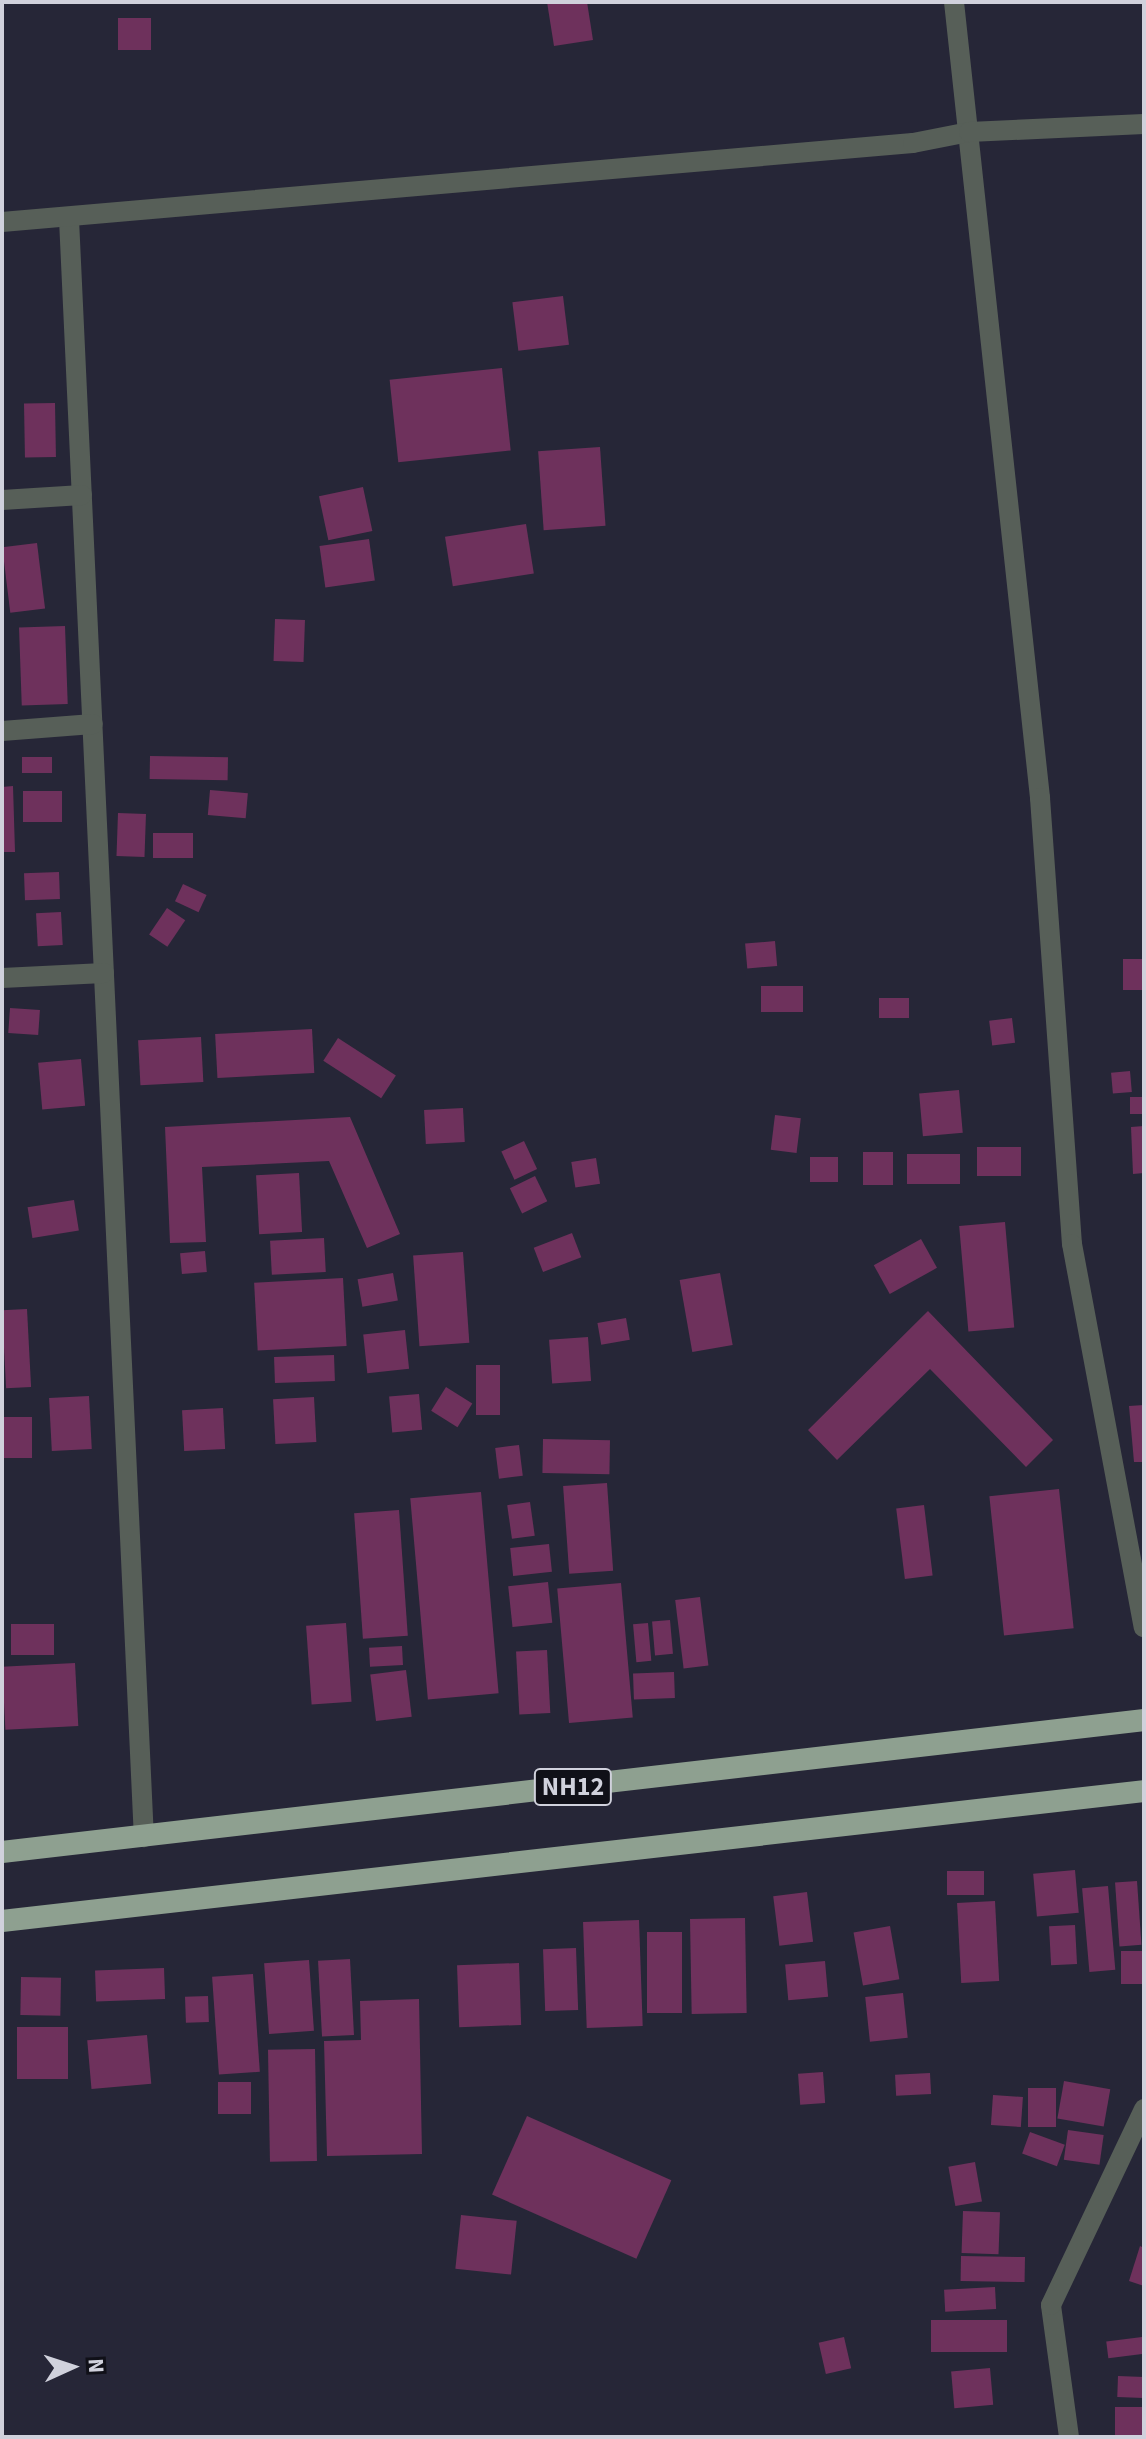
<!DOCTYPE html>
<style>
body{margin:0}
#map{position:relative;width:1146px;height:2439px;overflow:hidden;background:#262637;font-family:"Source Sans 3",sans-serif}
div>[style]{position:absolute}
.building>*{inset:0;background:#6e315c;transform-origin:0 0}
.minor>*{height:20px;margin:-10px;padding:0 10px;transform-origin:10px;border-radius:10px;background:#575f58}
.trunk>*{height:22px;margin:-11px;padding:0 11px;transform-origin:11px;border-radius:11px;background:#8ea090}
span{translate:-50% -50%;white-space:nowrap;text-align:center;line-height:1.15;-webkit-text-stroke:6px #101018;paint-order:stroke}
.shield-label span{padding:2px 6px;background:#101018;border:2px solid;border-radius:6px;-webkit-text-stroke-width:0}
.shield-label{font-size:26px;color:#d0d1dc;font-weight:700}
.frame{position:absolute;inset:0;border:4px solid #d0d1dc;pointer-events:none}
.north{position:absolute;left:32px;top:2327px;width:80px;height:80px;-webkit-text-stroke:6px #101018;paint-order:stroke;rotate:87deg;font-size:22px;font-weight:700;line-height:32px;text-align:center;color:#d0d1dc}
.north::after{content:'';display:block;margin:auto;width:28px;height:36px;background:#d0d1dc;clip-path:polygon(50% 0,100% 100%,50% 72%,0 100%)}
</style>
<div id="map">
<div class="building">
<i style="clip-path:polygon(547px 2px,587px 2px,593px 40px,554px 46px)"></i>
<i style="left:118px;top:18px;width:33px;height:32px"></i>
<i style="left:563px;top:296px;width:49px;height:51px;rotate:83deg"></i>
<i style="left:502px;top:368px;width:83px;height:113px;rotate:84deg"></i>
<i style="left:55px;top:403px;width:54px;height:31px;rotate:89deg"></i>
<i style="left:600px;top:447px;width:79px;height:62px;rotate:86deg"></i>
<i style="left:363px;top:487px;width:45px;height:45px;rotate:78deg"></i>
<i style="left:526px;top:524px;width:50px;height:82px;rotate:81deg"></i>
<i style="left:369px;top:539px;width:42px;height:50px;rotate:82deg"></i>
<i style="left:37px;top:543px;width:66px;height:35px;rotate:83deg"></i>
<i style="left:275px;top:619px;width:30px;height:42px;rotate:2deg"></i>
<i style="left:65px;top:626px;width:78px;height:46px;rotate:88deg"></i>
<i style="left:150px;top:756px;width:78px;height:23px;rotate:1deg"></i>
<i style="left:22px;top:757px;width:30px;height:16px"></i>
<i style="clip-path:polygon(13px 786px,15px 852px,2px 852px,2px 787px)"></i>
<i style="left:210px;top:790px;width:38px;height:25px;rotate:5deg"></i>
<i style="left:23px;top:791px;width:39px;height:31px"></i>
<i style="left:118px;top:813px;width:28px;height:43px;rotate:2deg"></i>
<i style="left:153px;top:833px;width:40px;height:25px"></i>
<i style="left:59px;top:872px;width:27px;height:35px;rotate:88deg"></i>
<i style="left:183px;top:884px;width:26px;height:19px;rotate:25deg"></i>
<i style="left:167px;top:908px;width:22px;height:32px;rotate:34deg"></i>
<i style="left:61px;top:912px;width:33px;height:25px;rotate:87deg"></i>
<i style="left:775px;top:941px;width:25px;height:30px;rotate:85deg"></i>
<i style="left:1123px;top:959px;width:21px;height:31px"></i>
<i style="left:761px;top:986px;width:42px;height:26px"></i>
<i style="left:879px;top:998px;width:30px;height:20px"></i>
<i style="left:10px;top:1008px;width:30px;height:25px;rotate:4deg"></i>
<i style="left:1012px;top:1018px;width:25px;height:23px;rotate:83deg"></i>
<i style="left:312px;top:1029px;width:44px;height:97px;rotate:87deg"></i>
<i style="left:201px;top:1037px;width:45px;height:63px;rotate:87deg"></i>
<i style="left:338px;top:1038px;width:69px;height:27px;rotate:33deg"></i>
<i style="left:81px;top:1059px;width:47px;height:43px;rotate:85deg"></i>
<i style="left:1130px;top:1071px;width:21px;height:19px;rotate:85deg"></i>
<i style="left:959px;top:1090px;width:43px;height:40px;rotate:85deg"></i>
<i style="left:1144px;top:1097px;width:17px;height:14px;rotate:90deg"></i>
<i style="left:463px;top:1108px;width:34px;height:39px;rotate:87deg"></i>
<i style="left:775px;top:1115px;width:26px;height:35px;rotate:7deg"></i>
<i style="clip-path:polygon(350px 1117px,400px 1234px,367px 1248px,329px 1161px,202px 1167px,206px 1242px,170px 1243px,165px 1127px)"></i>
<i style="clip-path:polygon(1144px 1126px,1144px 1173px,1133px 1174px,1131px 1127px)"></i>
<i style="left:524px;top:1141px;width:31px;height:25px;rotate:65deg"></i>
<i style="left:977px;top:1147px;width:44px;height:29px"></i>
<i style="left:893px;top:1152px;width:33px;height:30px;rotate:90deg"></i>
<i style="left:907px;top:1154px;width:53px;height:30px"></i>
<i style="left:810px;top:1157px;width:28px;height:25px"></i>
<i style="left:596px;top:1158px;width:26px;height:25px;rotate:81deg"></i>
<i style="left:299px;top:1173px;width:59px;height:43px;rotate:87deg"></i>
<i style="left:535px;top:1176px;width:28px;height:28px;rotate:64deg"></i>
<i style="left:74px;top:1200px;width:31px;height:47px;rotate:81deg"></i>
<i style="left:1005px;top:1222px;width:106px;height:46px;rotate:85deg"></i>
<i style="left:572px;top:1233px;width:26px;height:41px;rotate:69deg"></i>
<i style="left:324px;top:1238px;width:34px;height:54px;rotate:87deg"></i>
<i style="left:921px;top:1239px;width:33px;height:54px;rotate:61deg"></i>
<i style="left:205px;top:1251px;width:21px;height:25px;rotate:85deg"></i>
<i style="left:463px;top:1252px;width:91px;height:50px;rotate:86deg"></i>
<i style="left:393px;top:1273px;width:28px;height:36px;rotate:80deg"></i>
<i style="left:720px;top:1273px;width:73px;height:41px;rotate:80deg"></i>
<i style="left:343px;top:1278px;width:68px;height:89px;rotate:87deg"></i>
<i style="left:27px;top:1309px;width:78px;height:25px;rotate:87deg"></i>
<i style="clip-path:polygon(928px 1311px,1053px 1440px,1026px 1467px,930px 1369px,837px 1460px,808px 1430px)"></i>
<i style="left:626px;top:1318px;width:22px;height:29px;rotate:80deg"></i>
<i style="left:405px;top:1330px;width:39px;height:42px;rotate:84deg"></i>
<i style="left:588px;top:1337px;width:44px;height:39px;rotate:86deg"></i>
<i style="left:334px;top:1355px;width:26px;height:60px;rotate:88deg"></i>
<i style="left:476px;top:1365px;width:24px;height:50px"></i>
<i style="left:446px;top:1387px;width:31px;height:28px;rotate:32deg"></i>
<i style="left:419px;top:1394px;width:36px;height:30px;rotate:85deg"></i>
<i style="left:89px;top:1396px;width:53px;height:40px;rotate:87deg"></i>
<i style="left:314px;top:1397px;width:45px;height:41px;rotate:87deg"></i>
<i style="clip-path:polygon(1144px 1405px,1144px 1462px,1134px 1462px,1129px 1406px)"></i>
<i style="left:223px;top:1408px;width:41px;height:41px;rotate:87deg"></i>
<i style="left:2px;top:1417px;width:30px;height:41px"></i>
<i style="left:543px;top:1439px;width:67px;height:34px;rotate:1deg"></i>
<i style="left:519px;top:1445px;width:31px;height:24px;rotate:83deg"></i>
<i style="left:607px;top:1483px;width:88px;height:44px;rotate:86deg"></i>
<i style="left:1059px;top:1489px;width:140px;height:70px;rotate:84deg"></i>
<i style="left:481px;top:1492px;width:202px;height:71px;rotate:85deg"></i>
<i style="left:530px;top:1502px;width:34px;height:23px;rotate:82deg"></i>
<i style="left:924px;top:1505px;width:71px;height:28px;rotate:83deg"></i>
<i style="left:399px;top:1510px;width:126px;height:45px;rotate:86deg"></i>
<i style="left:549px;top:1544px;width:28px;height:39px;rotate:84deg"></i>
<i style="left:548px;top:1582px;width:41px;height:40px;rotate:84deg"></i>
<i style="left:621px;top:1583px;width:135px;height:64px;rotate:85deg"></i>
<i style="left:700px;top:1597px;width:69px;height:25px;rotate:83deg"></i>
<i style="left:670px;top:1620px;width:34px;height:18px;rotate:85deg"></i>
<i style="left:346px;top:1623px;width:79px;height:40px;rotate:86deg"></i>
<i style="left:648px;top:1623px;width:38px;height:15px;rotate:85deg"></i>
<i style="left:54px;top:1624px;width:31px;height:43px;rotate:90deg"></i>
<i style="left:402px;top:1646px;width:19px;height:33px;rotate:87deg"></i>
<i style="left:547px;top:1650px;width:63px;height:31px;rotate:87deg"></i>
<i style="left:75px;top:1663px;width:63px;height:73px;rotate:87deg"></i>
<i style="left:406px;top:1670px;width:47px;height:36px;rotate:83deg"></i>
<i style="left:674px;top:1672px;width:26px;height:41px;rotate:88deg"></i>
<i style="left:1075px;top:1870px;width:43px;height:42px;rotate:85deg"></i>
<i style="left:947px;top:1871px;width:37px;height:24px"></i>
<i style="left:1137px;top:1881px;width:64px;height:22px;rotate:86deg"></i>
<i style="left:1108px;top:1886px;width:84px;height:26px;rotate:85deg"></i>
<i style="left:807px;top:1892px;width:50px;height:34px;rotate:83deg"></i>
<i style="left:995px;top:1901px;width:80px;height:38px;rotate:87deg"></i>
<i style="left:745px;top:1918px;width:95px;height:55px;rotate:89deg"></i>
<i style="left:639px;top:1920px;width:106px;height:56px;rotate:88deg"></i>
<i style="left:1075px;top:1925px;width:39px;height:26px;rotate:87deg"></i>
<i style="left:890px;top:1926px;width:54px;height:37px;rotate:80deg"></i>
<i style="left:647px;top:1932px;width:35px;height:81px"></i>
<i style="left:576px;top:1948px;width:62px;height:33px;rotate:88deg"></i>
<i style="left:1144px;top:1951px;width:33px;height:23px;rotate:90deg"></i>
<i style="left:350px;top:1959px;width:76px;height:32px;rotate:87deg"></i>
<i style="left:309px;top:1960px;width:71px;height:45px;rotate:86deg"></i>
<i style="left:825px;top:1961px;width:36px;height:40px;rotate:85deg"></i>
<i style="left:519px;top:1963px;width:62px;height:62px;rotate:88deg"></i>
<i style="left:164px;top:1968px;width:31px;height:69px;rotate:88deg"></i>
<i style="left:253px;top:1974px;width:98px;height:41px;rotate:86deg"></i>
<i style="left:21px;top:1977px;width:40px;height:38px;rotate:1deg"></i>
<i style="left:903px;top:1993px;width:45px;height:38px;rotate:84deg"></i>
<i style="left:208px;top:1996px;width:26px;height:23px;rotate:88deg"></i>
<i style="clip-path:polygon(419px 1999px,422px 2154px,327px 2156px,324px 2041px,361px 2040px,360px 2001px)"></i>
<i style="left:17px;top:2027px;width:51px;height:52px"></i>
<i style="left:147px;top:2035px;width:49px;height:60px;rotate:85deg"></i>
<i style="left:315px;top:2049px;width:112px;height:47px;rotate:89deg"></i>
<i style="left:823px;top:2072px;width:31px;height:25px;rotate:86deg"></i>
<i style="left:930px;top:2073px;width:21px;height:35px;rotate:87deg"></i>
<i style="left:1064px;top:2081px;width:47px;height:38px;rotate:10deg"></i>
<i style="left:218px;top:2082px;width:33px;height:32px"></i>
<i style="left:1028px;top:2088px;width:28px;height:39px"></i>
<i style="left:993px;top:2095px;width:30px;height:30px;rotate:4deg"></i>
<i style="left:527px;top:2116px;width:158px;height:86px;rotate:24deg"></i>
<i style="left:1068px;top:2130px;width:36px;height:30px;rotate:8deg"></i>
<i style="left:1030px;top:2132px;width:37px;height:23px;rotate:20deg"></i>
<i style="left:975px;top:2162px;width:40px;height:27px;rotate:80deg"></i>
<i style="left:963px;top:2211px;width:37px;height:42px;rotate:2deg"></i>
<i style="left:461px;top:2215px;width:56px;height:54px;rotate:6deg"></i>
<i style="clip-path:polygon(1140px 2246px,1144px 2248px,1144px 2286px,1129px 2281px)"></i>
<i style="left:961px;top:2256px;width:64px;height:25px;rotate:1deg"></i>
<i style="left:995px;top:2287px;width:22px;height:51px;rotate:87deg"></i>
<i style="left:931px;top:2320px;width:76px;height:32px"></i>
<i style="left:844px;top:2337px;width:32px;height:26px;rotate:77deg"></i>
<i style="left:1142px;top:2337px;width:17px;height:36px;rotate:83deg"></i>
<i style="left:990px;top:2368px;width:37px;height:39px;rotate:85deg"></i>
<i style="left:1118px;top:2376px;width:26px;height:21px;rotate:2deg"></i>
<i style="left:1144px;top:2407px;width:30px;height:29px;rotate:90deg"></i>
</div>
<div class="minor">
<i style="left:954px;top:2px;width:801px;rotate:83.83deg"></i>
<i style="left:1040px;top:798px;width:447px;rotate:85.9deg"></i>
<i style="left:1072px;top:1244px;width:390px;rotate:79.4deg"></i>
<i style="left:69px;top:219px;width:1620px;rotate:87.35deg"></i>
<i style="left:2px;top:222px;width:914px;rotate:-4.96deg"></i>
<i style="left:913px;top:143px;width:57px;rotate:-11.1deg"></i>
<i style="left:969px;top:132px;width:175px;rotate:-2.6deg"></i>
<i style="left:2px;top:500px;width:80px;rotate:-3.6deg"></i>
<i style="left:2px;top:731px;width:91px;rotate:-4.4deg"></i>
<i style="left:2px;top:978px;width:102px;rotate:-2.8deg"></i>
<i style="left:1069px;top:2437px;width:133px;rotate:-97.8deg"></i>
<i style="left:1051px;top:2305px;width:217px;rotate:-64.6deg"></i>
</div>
<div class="trunk">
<i style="left:2px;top:1852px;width:1150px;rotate:-6.59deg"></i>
<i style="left:2px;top:1921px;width:1149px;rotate:-6.49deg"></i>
</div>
<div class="shield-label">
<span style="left:573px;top:1787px">NH12</span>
</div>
<div class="frame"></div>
<div class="north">N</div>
</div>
